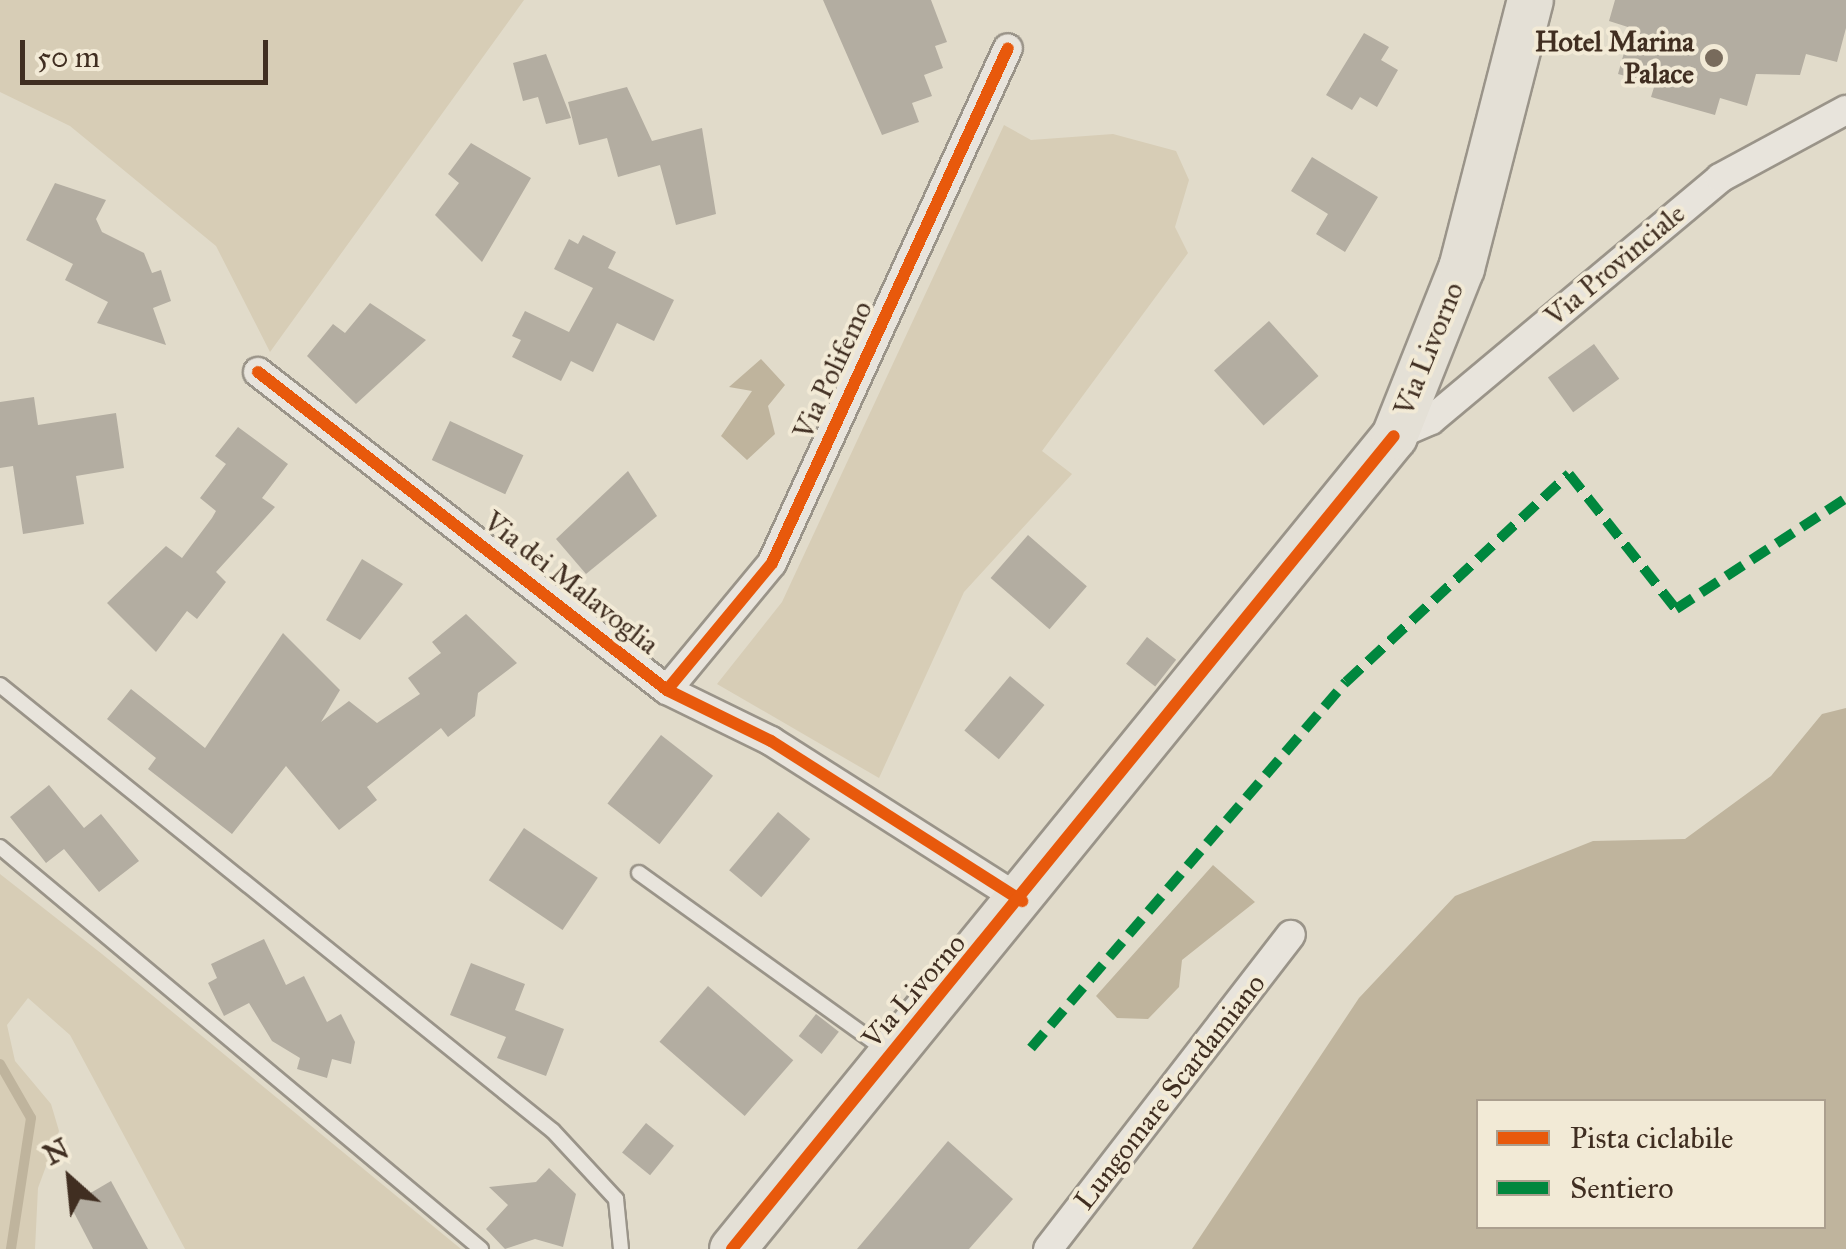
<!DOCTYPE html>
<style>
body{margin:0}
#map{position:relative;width:1846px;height:1249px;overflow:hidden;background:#e1dbca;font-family:"IM FELL Great Primer",serif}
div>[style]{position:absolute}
.green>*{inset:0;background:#d7cdb6}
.water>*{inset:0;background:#bfb49d}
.stream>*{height:10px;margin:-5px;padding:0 5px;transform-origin:5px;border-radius:5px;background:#bfb49d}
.building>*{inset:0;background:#b3ada1;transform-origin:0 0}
.roads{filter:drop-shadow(2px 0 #9a9489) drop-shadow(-2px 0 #9a9489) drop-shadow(0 2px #9a9489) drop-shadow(0 -2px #9a9489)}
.lane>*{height:14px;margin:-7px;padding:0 7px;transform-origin:7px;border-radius:7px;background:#e8e4dc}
.street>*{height:28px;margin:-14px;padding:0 14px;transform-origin:14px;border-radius:14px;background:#e8e4dc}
.primary>*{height:45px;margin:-22.5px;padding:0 22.5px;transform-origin:22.5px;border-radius:22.5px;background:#e4e0d6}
.quiet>*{height:10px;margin-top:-5px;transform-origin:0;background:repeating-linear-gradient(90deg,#00873e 0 20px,transparent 0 30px)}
.cycleway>*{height:12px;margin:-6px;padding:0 6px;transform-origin:6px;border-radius:6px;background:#e8590c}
.dots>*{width:28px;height:28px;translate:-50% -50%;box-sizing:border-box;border:5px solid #f2ead6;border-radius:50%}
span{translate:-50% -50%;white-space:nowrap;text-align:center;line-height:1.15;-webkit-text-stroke:8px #f2ead6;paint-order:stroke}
.poi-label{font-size:28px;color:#402e21;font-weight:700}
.right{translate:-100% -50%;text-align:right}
.street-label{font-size:28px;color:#402e21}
.legend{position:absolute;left:1476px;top:1099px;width:350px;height:130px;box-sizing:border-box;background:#f2ead6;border:2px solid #ab9f8e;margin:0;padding:12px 18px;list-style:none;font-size:30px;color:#402e21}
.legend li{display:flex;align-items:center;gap:20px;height:50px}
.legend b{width:50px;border:2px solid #ab9f8e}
.north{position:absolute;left:20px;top:1129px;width:100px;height:100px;-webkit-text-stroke:8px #f2ead6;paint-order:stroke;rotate:333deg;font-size:28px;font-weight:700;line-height:40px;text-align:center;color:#402e21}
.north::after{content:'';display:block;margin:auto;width:35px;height:45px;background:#402e21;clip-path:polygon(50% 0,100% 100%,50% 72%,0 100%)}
.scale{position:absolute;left:20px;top:40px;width:248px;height:45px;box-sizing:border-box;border:5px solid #402e21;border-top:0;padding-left:12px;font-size:30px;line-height:35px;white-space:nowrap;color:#402e21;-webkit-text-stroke:8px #f2ead6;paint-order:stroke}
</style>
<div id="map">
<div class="green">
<i style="clip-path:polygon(0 0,524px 0,270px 352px,216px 246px,70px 126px,0 92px)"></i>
<i style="clip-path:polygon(1004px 125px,1031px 140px,1113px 134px,1176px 151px,1189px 180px,1175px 227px,1188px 253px,1042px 451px,1072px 474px,964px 592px,879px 778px,717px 684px,782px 602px)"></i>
<i style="clip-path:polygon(0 874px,102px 954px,461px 1249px,185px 1249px,70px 1035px,28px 998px,7px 1025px,15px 1061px,51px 1104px,59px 1131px,38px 1188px,35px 1249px,0 1249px)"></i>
</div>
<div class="water">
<i style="clip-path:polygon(761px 359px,785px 385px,768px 406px,775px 434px,747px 460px,721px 436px,752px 391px,729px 387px)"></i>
<i style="clip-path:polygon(evenodd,1846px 708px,1846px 1249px,1192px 1249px,1359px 998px,1455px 896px,1593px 841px,1685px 839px,1771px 776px,1822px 714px,1846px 708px,1478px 1102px,1824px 1102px,1824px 1226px,1478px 1226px,1478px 1102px)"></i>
<i style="clip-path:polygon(1213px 865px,1255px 902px,1182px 960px,1179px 987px,1148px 1019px,1117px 1018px,1096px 996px)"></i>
</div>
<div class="stream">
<i style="left:0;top:1064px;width:62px;rotate:60.1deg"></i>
<i style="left:31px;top:1118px;width:133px;rotate:98.7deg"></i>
</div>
<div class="building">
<i style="clip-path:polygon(823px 0,931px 0,947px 42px,935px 46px,943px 68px,924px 75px,932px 96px,912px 103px,919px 122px,882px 135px)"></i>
<i style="clip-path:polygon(1615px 0,1846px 0,1846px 28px,1837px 62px,1806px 54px,1800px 75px,1756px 74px,1747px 106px,1720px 98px,1715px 115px,1651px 97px,1655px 84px,1618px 74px,1631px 28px,1609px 21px)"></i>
<i style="clip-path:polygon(1364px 33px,1389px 47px,1381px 60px,1398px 70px,1377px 107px,1360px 97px,1352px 110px,1326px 95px)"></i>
<i style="clip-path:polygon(546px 54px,571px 118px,546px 124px,538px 97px,523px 101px,513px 63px)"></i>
<i style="clip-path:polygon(627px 87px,652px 141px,702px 128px,716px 214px,676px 225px,660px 165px,618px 177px,607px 138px,579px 145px,568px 102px)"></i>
<i style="clip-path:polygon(471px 143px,531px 178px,482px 262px,435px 215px,459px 183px,448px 174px)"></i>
<i style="clip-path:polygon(1312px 157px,1378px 197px,1345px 252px,1316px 234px,1328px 214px,1291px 191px)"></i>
<i style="clip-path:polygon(55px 183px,106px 200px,96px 219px,102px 232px,144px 253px,152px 273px,161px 270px,171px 301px,153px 308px,166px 345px,97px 323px,108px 302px,65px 280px,73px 264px,26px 240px)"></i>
<i style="clip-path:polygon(583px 235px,616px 252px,608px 268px,674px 300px,654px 341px,617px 323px,593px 372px,571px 361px,561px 381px,512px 357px,521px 340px,512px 336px,525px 311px,569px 332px,593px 288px,554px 269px,569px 239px,578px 244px)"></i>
<i style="clip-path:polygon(370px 303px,426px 340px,356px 404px,307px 356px,333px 324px,345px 333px)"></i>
<i style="left:1269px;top:321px;width:74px;height:74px;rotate:48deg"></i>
<i style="left:1594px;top:344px;width:43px;height:57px;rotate:54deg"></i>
<i style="clip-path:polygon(34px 397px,38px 425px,116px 413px,124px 468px,76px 476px,84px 524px,23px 534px,13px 466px,0 468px,0 402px)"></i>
<i style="left:450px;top:421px;width:81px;height:43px;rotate:25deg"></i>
<i style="clip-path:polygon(238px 427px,288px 464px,262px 498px,275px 507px,216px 572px,226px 582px,197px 619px,187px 611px,156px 652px,107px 603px,166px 546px,182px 558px,212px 518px,216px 511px,200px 498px,226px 464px,215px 456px)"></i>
<i style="clip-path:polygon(628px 471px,657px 516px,586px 574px,556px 539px)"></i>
<i style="left:1028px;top:535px;width:78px;height:57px;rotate:41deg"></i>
<i style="clip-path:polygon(362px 559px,403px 584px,360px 640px,326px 620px)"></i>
<i style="clip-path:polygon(466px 614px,517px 663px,478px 693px,475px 716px,448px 737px,441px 728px,367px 787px,377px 800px,339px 830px,286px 766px,232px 834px,148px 769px,156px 758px,107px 719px,131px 689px,205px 748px,283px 633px,340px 690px,321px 722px,349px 701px,377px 723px,420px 694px,408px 678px,441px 653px,432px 642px)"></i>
<i style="left:1147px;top:637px;width:37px;height:34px;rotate:38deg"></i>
<i style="left:1010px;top:676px;width:45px;height:71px;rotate:40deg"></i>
<i style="left:661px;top:735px;width:66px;height:87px;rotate:38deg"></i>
<i style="clip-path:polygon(49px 785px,84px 828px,101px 814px,139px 861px,99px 892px,64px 849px,46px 863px,10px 817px)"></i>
<i style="left:778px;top:812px;width:42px;height:76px;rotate:40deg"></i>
<i style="left:524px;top:828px;width:89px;height:63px;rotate:34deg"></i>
<i style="clip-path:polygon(264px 939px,286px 985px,304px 976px,327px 1022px,341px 1014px,355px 1042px,351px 1064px,332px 1059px,327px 1078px,297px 1069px,300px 1058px,272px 1041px,249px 1003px,224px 1016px,208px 983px,217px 978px,211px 964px)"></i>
<i style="clip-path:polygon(471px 963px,525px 984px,515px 1010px,564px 1029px,546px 1076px,497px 1058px,506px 1037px,450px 1015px)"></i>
<i style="left:708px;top:986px;width:113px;height:74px;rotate:41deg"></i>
<i style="left:816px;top:1014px;width:29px;height:28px;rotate:38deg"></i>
<i style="left:646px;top:1123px;width:36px;height:38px;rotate:39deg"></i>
<i style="clip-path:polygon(948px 1141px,1013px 1199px,969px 1249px,857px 1249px)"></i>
<i style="clip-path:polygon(549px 1168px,576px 1194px,563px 1247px,535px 1239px,505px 1249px,486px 1229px,508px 1205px,489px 1187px,536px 1182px)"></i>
<i style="clip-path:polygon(111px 1181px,148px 1249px,93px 1249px,70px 1205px)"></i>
</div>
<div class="roads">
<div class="lane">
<i style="left:0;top:685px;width:710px;rotate:38.89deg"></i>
<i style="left:553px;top:1131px;width:93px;rotate:47.2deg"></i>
<i style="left:616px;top:1199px;width:50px;rotate:84.3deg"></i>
<i style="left:0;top:847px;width:627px;rotate:39.89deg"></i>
<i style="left:639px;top:873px;width:305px;rotate:35.7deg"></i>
</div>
<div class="street">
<i style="left:258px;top:372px;width:518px;rotate:37.87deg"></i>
<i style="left:667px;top:690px;width:116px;rotate:26.1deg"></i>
<i style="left:771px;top:741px;width:298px;rotate:32.5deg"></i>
<i style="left:1394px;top:436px;width:40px;rotate:-23.4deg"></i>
<i style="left:1431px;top:420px;width:377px;rotate:-39.9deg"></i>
<i style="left:1720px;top:178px;width:143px;rotate:-28.4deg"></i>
<i style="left:667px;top:690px;width:165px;rotate:-50.4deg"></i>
<i style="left:772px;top:563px;width:566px;rotate:-65.38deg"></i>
<i style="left:1048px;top:1249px;width:397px;rotate:-52.3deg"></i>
</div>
<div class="primary">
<i style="left:732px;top:1249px;width:1048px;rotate:-50.85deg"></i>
<i style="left:1394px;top:436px;width:181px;rotate:-68.3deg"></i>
<i style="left:1461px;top:268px;width:277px;rotate:-75.6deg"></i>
</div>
</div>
<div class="quiet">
<i style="left:1031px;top:1048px;width:483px;rotate:-49.3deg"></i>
<i style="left:1346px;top:682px;width:305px;rotate:-43deg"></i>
<i style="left:1569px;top:474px;width:172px;rotate:51.6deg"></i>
<i style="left:1676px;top:609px;width:203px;rotate:-33.1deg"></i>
</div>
<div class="cycleway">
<i style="left:258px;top:372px;width:518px;rotate:37.87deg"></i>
<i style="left:667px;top:690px;width:116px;rotate:26.1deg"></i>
<i style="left:771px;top:741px;width:298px;rotate:32.5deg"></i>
<i style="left:667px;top:690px;width:165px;rotate:-50.4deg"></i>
<i style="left:772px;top:563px;width:566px;rotate:-65.38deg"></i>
<i style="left:732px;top:1249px;width:1048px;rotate:-50.85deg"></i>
</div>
<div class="dots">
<i style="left:1714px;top:58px;background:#786b5c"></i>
</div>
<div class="poi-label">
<span class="right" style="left:1694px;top:58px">Hotel Marina<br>Palace</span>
</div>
<div class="street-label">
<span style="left:1615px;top:265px;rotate:-40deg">Via Provinciale</span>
<span style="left:1429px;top:349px;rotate:-68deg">Via Livorno</span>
<span style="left:833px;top:370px;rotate:-65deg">Via Polifemo</span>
<span style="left:571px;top:583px;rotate:38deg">Via dei Malavoglia</span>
<span style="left:914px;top:991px;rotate:-49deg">Via Livorno</span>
<span style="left:1170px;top:1092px;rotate:-52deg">Lungomare Scardamiano</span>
</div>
<ul class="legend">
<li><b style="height:12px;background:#e8590c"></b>Pista ciclabile</li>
<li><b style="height:12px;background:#00873e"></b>Sentiero</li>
</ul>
<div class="north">N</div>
<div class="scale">50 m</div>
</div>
